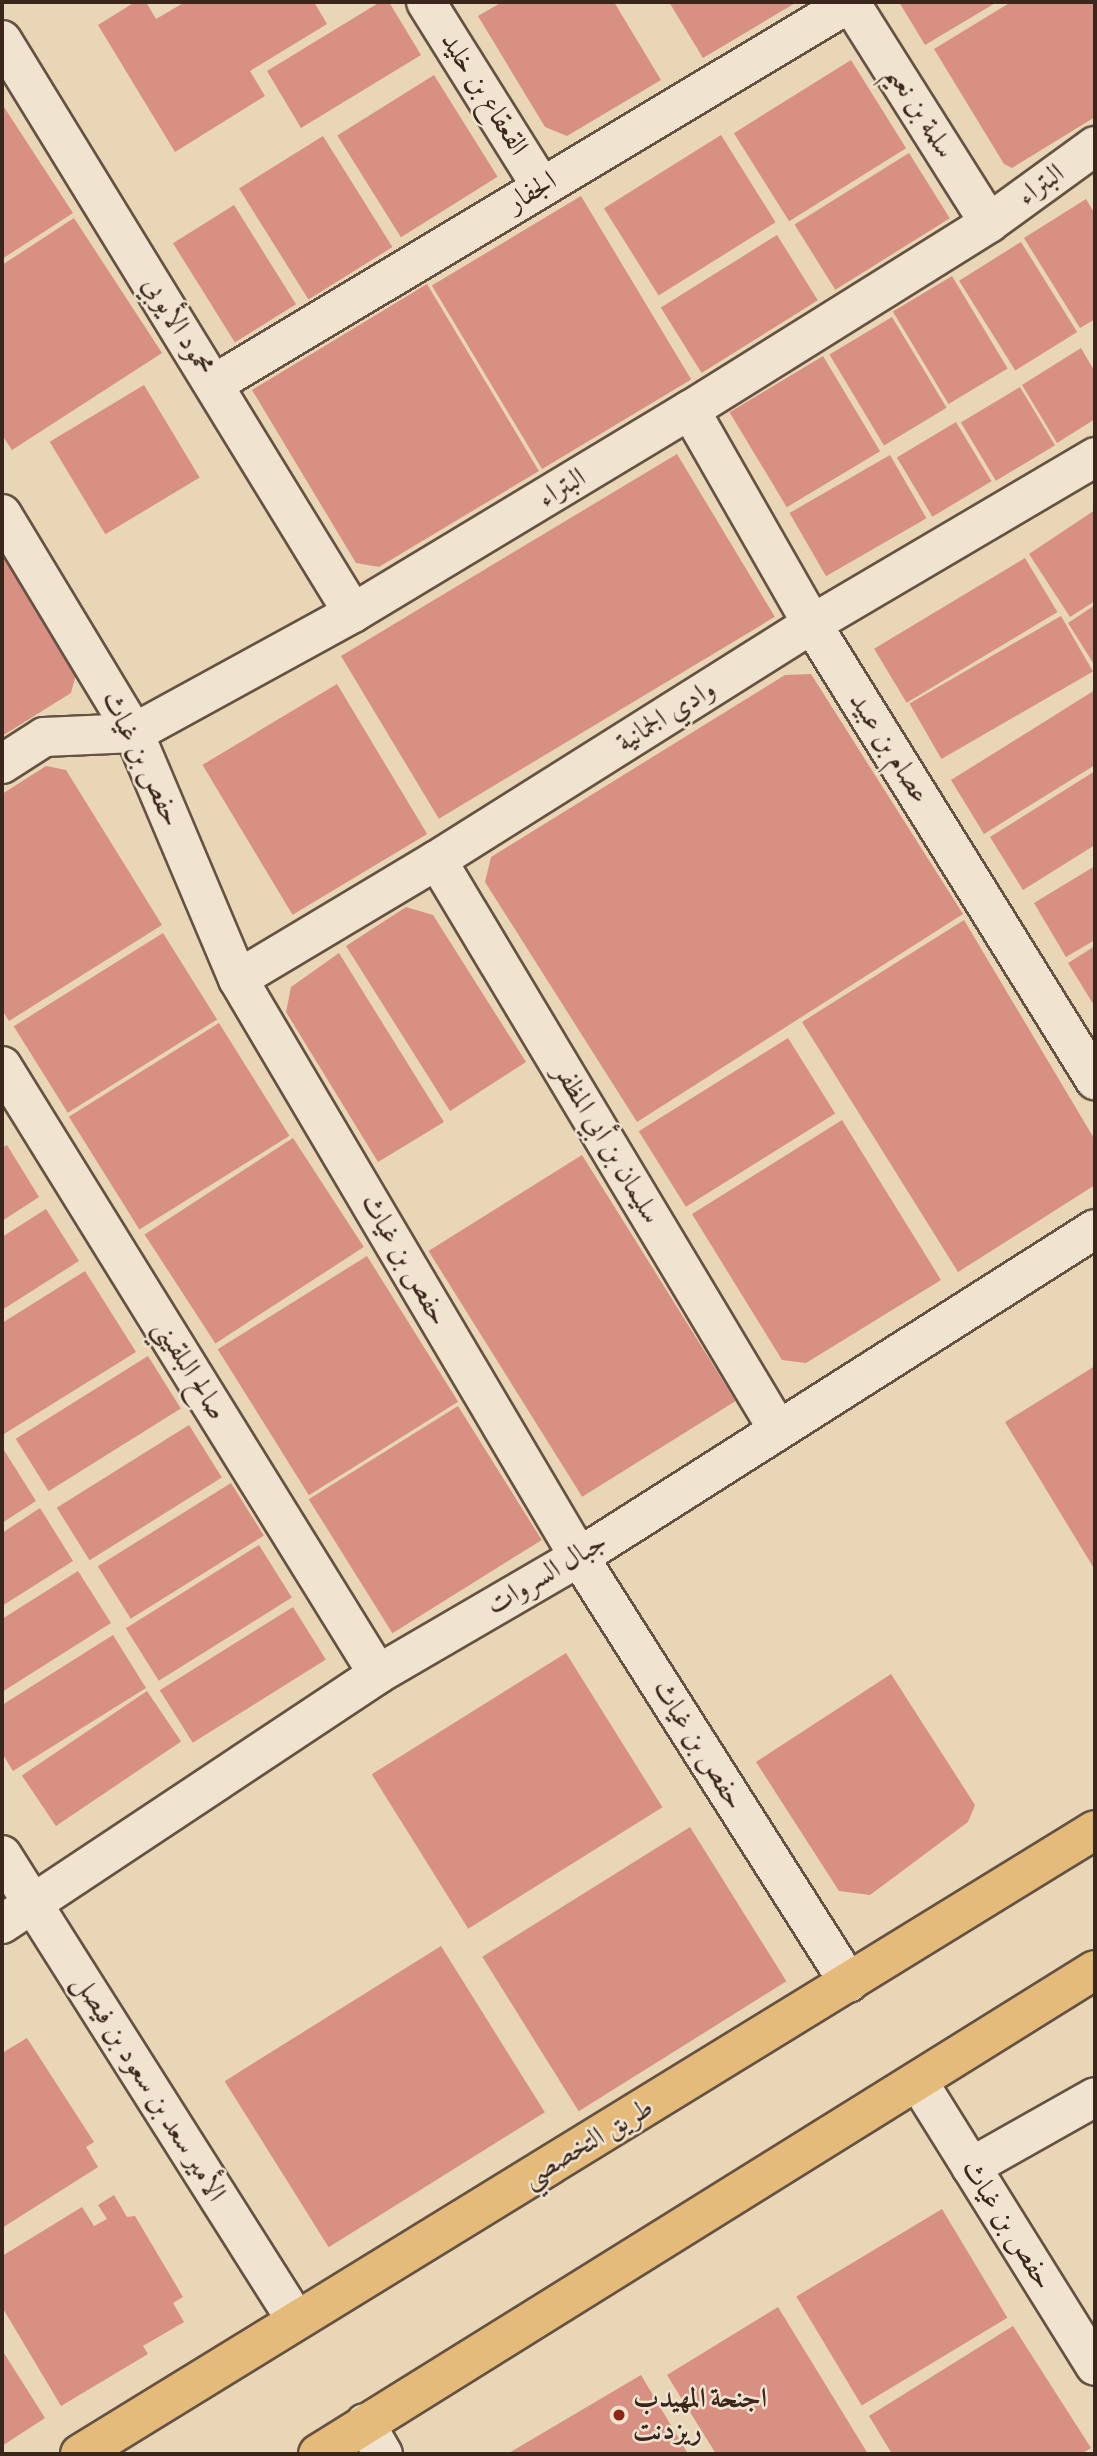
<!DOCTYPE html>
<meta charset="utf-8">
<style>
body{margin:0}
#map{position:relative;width:1097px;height:2456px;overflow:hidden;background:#e8d6b6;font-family:"Libre Bodoni",Amiri,serif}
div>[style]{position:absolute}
.building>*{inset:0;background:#d89083;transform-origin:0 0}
.roads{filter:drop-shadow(2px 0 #665242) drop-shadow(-2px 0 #665242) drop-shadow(0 2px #665242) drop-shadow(0 -2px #665242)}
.minor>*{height:38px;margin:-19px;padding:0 19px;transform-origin:19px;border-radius:19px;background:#f0e4d0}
.major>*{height:38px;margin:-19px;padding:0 19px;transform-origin:19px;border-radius:19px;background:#e4bb7b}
.dots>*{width:19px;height:19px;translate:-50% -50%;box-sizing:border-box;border:4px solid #f0e4d0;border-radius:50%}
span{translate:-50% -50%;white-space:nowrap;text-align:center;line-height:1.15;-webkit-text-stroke:5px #f0e4d0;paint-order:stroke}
.street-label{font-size:28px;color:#3b261c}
.poi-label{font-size:28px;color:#3b261c;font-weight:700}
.left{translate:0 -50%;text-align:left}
.frame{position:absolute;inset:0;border:4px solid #3b261c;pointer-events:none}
</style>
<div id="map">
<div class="building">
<i style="clip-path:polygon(135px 2px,146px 2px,156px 19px,185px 2px,314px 2px,327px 24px,250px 71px,265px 96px,175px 152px,98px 25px)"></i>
<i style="clip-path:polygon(380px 2px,389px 2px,421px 55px,301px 128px,267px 71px)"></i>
<i style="clip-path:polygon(502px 2px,614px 2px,661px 80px,567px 136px,545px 127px,478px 16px)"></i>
<i style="clip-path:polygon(669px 2px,797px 2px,703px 58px)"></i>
<i style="clip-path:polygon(899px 2px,997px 2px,925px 45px)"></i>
<i style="clip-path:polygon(1011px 2px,1095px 2px,1095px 117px,1012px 168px,1004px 164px,934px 49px)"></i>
<i style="left:851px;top:60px;width:104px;height:138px;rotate:58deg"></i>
<i style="left:434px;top:75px;width:120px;height:114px;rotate:58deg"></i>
<i style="clip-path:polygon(2px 104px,73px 213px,2px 259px)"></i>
<i style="left:721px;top:135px;width:103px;height:138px;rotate:58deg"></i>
<i style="left:323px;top:136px;width:131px;height:99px;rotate:58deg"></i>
<i style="left:909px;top:153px;width:77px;height:135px;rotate:58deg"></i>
<i style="left:581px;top:196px;width:214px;height:174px;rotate:59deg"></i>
<i style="clip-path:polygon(1086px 199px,1095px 214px,1095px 319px,1080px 328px,1024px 238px)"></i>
<i style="left:234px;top:205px;width:117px;height:72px;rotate:58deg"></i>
<i style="clip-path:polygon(74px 218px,162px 353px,12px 450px,2px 435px,2px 265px)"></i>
<i style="left:777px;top:235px;width:77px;height:137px;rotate:58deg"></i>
<i style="left:1021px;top:242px;width:106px;height:73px;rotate:58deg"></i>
<i style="left:952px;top:276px;width:108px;height:69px;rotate:59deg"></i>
<i style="clip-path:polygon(427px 284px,539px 471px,379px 567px,356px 563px,252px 390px)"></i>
<i style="left:892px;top:317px;width:106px;height:73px;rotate:59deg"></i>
<i style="clip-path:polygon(1081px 348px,1095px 372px,1095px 419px,1057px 443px,1022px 385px)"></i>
<i style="left:823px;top:356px;width:111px;height:109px;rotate:59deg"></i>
<i style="left:144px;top:385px;width:108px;height:110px;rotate:59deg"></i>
<i style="left:1020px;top:387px;width:68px;height:69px;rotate:59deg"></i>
<i style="left:956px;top:422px;width:69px;height:69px;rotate:59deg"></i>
<i style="left:677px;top:454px;width:190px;height:392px;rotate:59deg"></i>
<i style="left:890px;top:455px;width:73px;height:116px;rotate:60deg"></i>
<i style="clip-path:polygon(1095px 510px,1095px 601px,1070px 617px,1029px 554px)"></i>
<i style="clip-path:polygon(2px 547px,76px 674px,71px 693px,2px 736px)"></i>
<i style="left:1025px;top:558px;width:63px;height:176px;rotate:59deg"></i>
<i style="clip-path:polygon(1095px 605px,1095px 666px,1068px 623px)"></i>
<i style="left:1061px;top:616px;width:64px;height:175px;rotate:60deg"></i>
<i style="clip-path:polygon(811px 674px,963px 914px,637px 1122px,485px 882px,491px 857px,785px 675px)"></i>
<i style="left:337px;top:684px;width:175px;height:157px;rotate:59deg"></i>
<i style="clip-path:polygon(1095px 690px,1095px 765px,984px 834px,951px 780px)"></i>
<i style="clip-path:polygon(46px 766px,66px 770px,162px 925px,9px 1021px,2px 1010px,2px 794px)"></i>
<i style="clip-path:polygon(1095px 771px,1095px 845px,1023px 890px,990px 837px)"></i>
<i style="clip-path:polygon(1095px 866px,1095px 940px,1066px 957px,1034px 903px)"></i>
<i style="clip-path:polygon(406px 907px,433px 915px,526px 1062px,450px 1111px,346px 946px)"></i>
<i style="clip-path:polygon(964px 920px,1095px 1140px,1095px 1185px,958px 1272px,802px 1022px)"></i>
<i style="left:163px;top:933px;width:102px;height:176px;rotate:58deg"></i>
<i style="clip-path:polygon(1095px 946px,1095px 1007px,1068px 963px)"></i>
<i style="clip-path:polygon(339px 953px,444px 1122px,378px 1162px,286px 1012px,291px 987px)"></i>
<i style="left:219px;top:1023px;width:133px;height:177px;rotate:58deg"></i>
<i style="left:788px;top:1038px;width:89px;height:176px;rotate:58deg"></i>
<i style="clip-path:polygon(842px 1120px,941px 1280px,806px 1363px,782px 1360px,692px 1214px)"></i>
<i style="left:293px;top:1138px;width:130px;height:177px;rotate:57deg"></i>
<i style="clip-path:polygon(7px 1145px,39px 1197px,2px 1221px,2px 1148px)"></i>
<i style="left:582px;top:1155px;width:290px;height:181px;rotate:58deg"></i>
<i style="clip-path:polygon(46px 1209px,79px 1261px,2px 1310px,2px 1237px)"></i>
<i style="left:367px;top:1256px;width:172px;height:176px;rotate:58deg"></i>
<i style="clip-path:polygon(85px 1271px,136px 1352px,4px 1434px,2px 1323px)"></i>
<i style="left:148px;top:1356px;width:62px;height:156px;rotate:58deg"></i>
<i style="clip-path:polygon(1095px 1366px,1095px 1570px,1005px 1422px)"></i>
<i style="left:458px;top:1406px;width:158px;height:176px;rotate:58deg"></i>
<i style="left:189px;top:1425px;width:62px;height:156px;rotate:58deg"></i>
<i style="clip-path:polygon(2px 1447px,36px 1501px,2px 1523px)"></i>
<i style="left:231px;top:1483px;width:62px;height:157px;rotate:58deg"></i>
<i style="clip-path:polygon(40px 1508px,73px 1561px,2px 1606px,2px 1533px)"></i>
<i style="left:259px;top:1545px;width:62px;height:157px;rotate:58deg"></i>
<i style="clip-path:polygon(78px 1571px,111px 1623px,2px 1692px,2px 1619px)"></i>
<i style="left:293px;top:1607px;width:62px;height:157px;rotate:58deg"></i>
<i style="clip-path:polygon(113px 1635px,146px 1688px,13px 1771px,2px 1753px,2px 1705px)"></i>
<i style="left:566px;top:1653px;width:182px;height:229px;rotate:58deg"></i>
<i style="clip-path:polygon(891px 1674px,975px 1805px,968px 1822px,870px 1895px,839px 1891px,756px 1762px)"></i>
<i style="left:147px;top:1691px;width:61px;height:151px;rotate:56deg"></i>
<i style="left:690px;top:1827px;width:182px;height:245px;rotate:58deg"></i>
<i style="left:441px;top:1946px;width:196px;height:255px;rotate:58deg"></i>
<i style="clip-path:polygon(27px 2038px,94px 2142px,86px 2147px,98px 2167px,2px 2228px,2px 2053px)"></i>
<i style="clip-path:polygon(114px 2195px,127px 2217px,135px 2216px,183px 2297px,173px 2303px,184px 2322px,143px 2346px,148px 2354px,61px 2406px,2px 2307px,2px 2256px,82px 2207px,94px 2226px,107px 2219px,98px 2205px)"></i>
<i style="left:942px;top:2209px;width:127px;height:170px;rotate:59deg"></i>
<i style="clip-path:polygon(778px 2307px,868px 2454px,716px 2454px,667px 2375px)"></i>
<i style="clip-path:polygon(1013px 2326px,1091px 2448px,1081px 2454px,892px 2454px,869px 2416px)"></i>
<i style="clip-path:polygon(2px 2350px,45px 2418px,2px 2446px)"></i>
<i style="clip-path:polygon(641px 2375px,688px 2454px,507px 2454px)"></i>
</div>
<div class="roads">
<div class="minor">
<i style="left:426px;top:2px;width:217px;rotate:58deg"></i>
<i style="left:850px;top:2px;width:261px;rotate:57.8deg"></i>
<i style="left:2px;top:40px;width:672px;rotate:58.51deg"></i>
<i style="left:214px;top:384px;width:743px;rotate:-30.95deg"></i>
<i style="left:690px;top:410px;width:246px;rotate:60.3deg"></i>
<i style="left:812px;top:624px;width:537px;rotate:58.18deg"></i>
<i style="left:2px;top:514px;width:256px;rotate:58.9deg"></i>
<i style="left:134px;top:733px;width:267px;rotate:67.1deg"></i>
<i style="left:238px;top:979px;width:671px;rotate:59.46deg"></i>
<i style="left:579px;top:1557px;width:504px;rotate:57.63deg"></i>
<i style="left:2px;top:764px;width:50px;rotate:-32.7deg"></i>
<i style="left:44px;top:737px;width:90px;rotate:-2.5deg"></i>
<i style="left:134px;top:733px;width:250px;rotate:-28.7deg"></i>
<i style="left:353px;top:613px;width:393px;rotate:-31.1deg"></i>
<i style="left:690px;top:410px;width:353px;rotate:-32deg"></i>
<i style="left:989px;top:223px;width:131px;rotate:-36deg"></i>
<i style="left:437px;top:860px;width:662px;rotate:59.1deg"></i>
<i style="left:238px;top:979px;width:232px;rotate:-30.9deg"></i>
<i style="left:437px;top:860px;width:443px;rotate:-32.2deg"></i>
<i style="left:812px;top:624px;width:329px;rotate:-30.5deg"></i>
<i style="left:2px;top:1066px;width:715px;rotate:58.27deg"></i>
<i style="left:2px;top:1855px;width:550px;rotate:57.7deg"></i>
<i style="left:2px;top:1924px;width:452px;rotate:-33.6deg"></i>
<i style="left:378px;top:1674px;width:233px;rotate:-30.2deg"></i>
<i style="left:579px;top:1557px;width:611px;rotate:-32.44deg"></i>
<i style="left:919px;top:2083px;width:333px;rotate:58.1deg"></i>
<i style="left:971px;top:2167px;width:142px;rotate:-29.4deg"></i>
<i style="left:365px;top:2423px;width:36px;rotate:60deg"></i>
</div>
<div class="major">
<i style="left:80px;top:2454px;width:1191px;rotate:-31.58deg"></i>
<i style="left:318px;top:2454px;width:915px;rotate:-31.92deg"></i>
</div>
</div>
<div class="dots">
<i style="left:619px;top:2415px;background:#8f2418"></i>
</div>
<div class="street-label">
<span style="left:484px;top:94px;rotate:58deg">القعقاع بن خليد</span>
<span style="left:920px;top:112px;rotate:58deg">سلمة بن نعيم</span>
<span style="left:1041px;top:185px;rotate:-36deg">البتراء</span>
<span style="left:532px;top:192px;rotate:-31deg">الجفار</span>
<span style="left:178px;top:326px;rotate:58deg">محمود الأيوبي</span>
<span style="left:562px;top:488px;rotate:-31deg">البتراء</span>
<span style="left:666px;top:716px;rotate:-32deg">وادي الجمانية</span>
<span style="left:889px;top:748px;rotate:58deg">عصام بن عبيد</span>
<span style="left:141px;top:759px;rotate:64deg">حفص بن غياث</span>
<span style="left:607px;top:1144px;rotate:59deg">سليمان بن أبي المظفر</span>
<span style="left:404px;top:1260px;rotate:60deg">حفص بن غياث</span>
<span style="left:190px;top:1370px;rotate:58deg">صالح البلقيني</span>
<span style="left:547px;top:1574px;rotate:-31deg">جبال السروات</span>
<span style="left:698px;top:1745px;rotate:58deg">حفص بن غياث</span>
<span style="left:149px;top:2088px;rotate:58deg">الأمير سعد بن سعود بن فيصل</span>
<span style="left:588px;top:2143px;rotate:-31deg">طريق التخصصي</span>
<span style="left:1007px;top:2225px;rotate:58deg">حفص بن غياث</span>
</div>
<div class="poi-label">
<span class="left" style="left:633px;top:2415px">اجنحة المهيدب<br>ريزدنت</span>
</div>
<div class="frame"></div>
</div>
